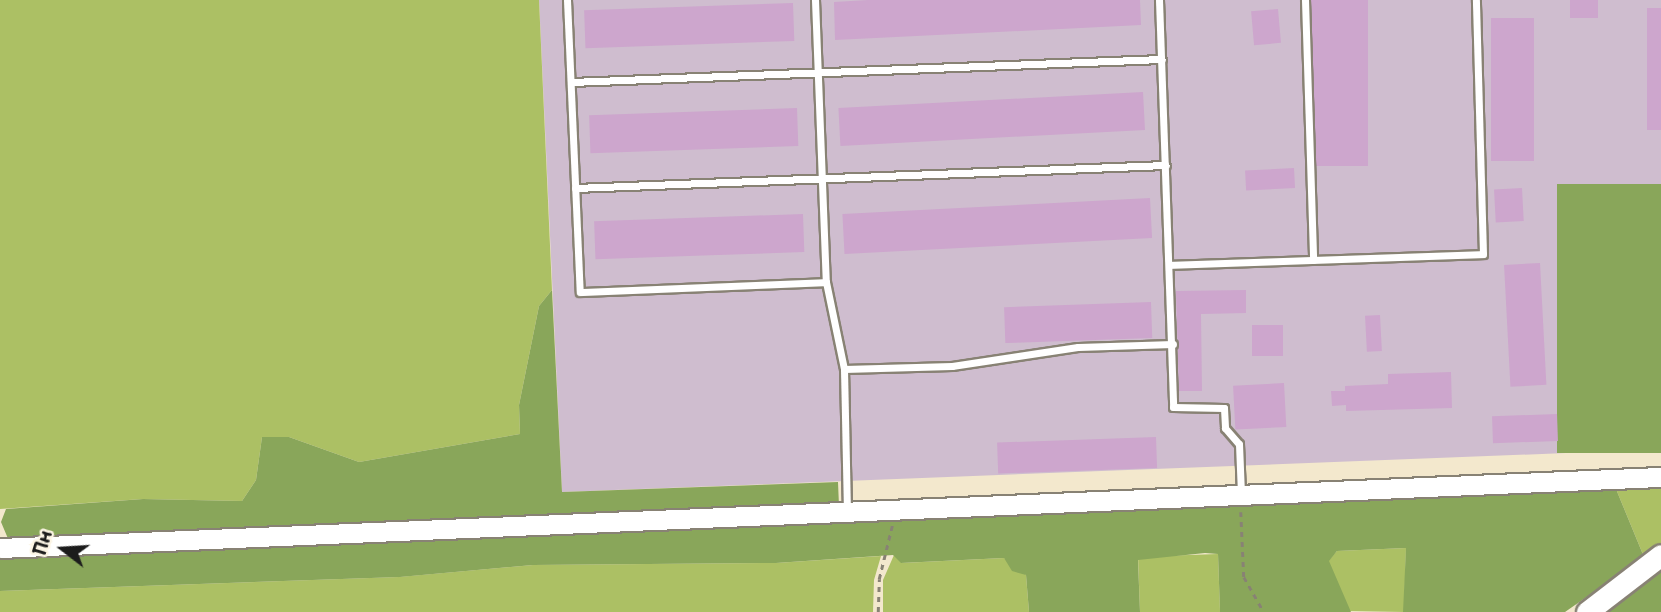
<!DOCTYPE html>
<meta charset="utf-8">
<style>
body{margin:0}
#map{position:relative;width:1661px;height:612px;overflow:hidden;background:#f3e8cd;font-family:"Shantell Sans",sans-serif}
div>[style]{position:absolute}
.industrial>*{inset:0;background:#cfbdcf}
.green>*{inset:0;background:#acc064;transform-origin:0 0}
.forest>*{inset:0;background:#89a65a;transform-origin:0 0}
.building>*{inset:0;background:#cda6cd;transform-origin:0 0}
.path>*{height:2.5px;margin-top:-1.25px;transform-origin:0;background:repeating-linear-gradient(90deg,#888274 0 5px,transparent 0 10px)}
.roads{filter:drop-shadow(2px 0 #888274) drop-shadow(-2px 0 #888274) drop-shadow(0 2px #888274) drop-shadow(0 -2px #888274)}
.service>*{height:7px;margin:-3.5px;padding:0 3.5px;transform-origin:3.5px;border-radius:3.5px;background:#fff}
.tertiary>*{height:19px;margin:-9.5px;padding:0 9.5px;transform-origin:9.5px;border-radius:9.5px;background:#fff}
.secondary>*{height:21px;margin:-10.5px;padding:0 10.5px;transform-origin:10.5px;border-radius:10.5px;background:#fff}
span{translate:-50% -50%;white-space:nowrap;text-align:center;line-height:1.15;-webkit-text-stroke:6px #fcf5e5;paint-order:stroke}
.north{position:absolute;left:28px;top:514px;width:70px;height:70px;-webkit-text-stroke:5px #fcf5e5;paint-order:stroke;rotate:287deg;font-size:19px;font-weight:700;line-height:28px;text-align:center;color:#1c1c1c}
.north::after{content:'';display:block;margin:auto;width:24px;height:32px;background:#1c1c1c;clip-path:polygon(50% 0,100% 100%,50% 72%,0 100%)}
</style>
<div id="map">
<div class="industrial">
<i style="clip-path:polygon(539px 0,1661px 0,1661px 184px,1557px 184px,1566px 453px,562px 492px)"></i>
</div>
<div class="green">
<i style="clip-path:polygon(0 0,539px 0,552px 290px,539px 306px,519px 405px,520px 434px,359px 462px,289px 437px,262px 437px,256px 480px,242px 501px,143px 499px,0 509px)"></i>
<i style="clip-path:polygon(1616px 489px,1661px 489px,1661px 545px,1644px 557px)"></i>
<i style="clip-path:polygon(1406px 548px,1404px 612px,1348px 611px,1328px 561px,1337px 551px)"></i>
<i style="left:1218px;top:554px;width:58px;height:80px;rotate:88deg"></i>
<i style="clip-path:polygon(894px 555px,902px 563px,1004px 558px,1026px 575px,1029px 612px,883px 612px,883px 580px)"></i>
<i style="clip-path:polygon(881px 556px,874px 580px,873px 612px,0 612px,0 591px,399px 577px,533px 565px,776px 563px)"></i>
</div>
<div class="forest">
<i style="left:1557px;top:184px;width:104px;height:269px"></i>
<i style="clip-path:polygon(552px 290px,562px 492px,838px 482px,839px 506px,9px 541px,1px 522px,6px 509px,143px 499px,242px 501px,256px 480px,262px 437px,289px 437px,359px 462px,520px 434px,519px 405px,539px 306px)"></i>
<i style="clip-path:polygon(1616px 489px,1644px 557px,1565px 612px,1403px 612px,1406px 548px,1337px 551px,1329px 561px,1351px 612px,1220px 612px,1218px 554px,1205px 553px,1138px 560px,1140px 612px,1029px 612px,1026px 575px,1012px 571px,1004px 558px,901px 563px,893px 555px,776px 563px,533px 565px,400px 577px,0 591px,0 553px,1152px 504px)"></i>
<i style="clip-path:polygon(1661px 567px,1661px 612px,1602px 612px)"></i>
</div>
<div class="building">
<i style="clip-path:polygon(868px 0,1140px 0,1141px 25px,835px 40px,834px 2px)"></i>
<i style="left:1311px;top:0;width:57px;height:166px"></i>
<i style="left:1570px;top:0;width:28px;height:18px"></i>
<i style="left:793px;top:3px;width:38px;height:209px;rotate:88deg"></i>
<i style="left:1647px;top:8px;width:14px;height:122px"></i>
<i style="left:1278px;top:9px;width:34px;height:27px;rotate:85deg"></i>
<i style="left:1491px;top:18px;width:43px;height:143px"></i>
<i style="left:1143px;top:92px;width:38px;height:305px;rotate:87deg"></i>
<i style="left:797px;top:108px;width:38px;height:208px;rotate:88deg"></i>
<i style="left:1294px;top:168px;width:20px;height:49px;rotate:87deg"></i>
<i style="left:1522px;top:188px;width:33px;height:28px;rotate:87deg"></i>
<i style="left:1150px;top:198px;width:40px;height:308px;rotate:87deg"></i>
<i style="left:803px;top:214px;width:38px;height:209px;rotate:88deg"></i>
<i style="left:1540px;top:263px;width:122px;height:36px;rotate:87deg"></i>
<i style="clip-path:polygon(1246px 290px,1246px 313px,1201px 314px,1202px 391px,1179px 391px,1176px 291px)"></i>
<i style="left:1151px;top:302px;width:36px;height:147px;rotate:88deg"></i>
<i style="left:1380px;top:315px;width:36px;height:15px;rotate:87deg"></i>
<i style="left:1252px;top:325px;width:31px;height:31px"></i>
<i style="clip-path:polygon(1451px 372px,1452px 408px,1346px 411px,1346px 405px,1332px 406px,1331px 391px,1345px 391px,1345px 386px,1388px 384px,1388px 374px)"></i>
<i style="left:1284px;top:383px;width:44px;height:51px;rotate:87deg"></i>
<i style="left:1557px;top:414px;width:27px;height:65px;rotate:88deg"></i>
<i style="left:1156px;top:437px;width:31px;height:159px;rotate:88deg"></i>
</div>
<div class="path">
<i style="left:1241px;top:512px;width:65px;rotate:87.4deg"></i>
<i style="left:1244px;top:577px;width:40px;rotate:60.3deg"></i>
<i style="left:878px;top:612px;width:33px;rotate:-88deg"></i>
<i style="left:879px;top:579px;width:55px;rotate:-76.2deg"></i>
</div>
<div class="roads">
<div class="service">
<i style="left:567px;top:0;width:292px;rotate:87.5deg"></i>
<i style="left:580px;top:292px;width:246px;rotate:-2.3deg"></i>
<i style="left:815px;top:0;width:282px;rotate:87.8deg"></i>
<i style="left:826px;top:282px;width:89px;rotate:78.3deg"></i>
<i style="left:844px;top:369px;width:108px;rotate:-1.6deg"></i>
<i style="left:952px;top:366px;width:127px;rotate:-8.6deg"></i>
<i style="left:1078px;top:347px;width:95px;rotate:-1.8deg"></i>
<i style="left:1159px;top:0;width:407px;rotate:88deg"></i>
<i style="left:1173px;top:407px;width:51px;rotate:1.1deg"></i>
<i style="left:1224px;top:408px;width:20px;rotate:87deg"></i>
<i style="left:1225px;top:428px;width:21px;rotate:49deg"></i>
<i style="left:1239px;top:444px;width:49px;rotate:87.7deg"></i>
<i style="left:1305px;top:0;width:260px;rotate:88.2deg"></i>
<i style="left:571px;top:82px;width:591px;rotate:-2.23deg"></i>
<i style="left:575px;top:188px;width:591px;rotate:-2.23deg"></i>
<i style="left:1170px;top:265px;width:313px;rotate:-2deg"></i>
<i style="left:1483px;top:254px;width:254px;rotate:-91.6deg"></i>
<i style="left:844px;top:369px;width:140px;rotate:88.8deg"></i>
</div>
<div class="tertiary">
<i style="left:0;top:548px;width:1663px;rotate:-2.45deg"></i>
</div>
<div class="secondary">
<i style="left:1587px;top:612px;width:93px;rotate:-37.6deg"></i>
</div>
</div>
<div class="north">Пн</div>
</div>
